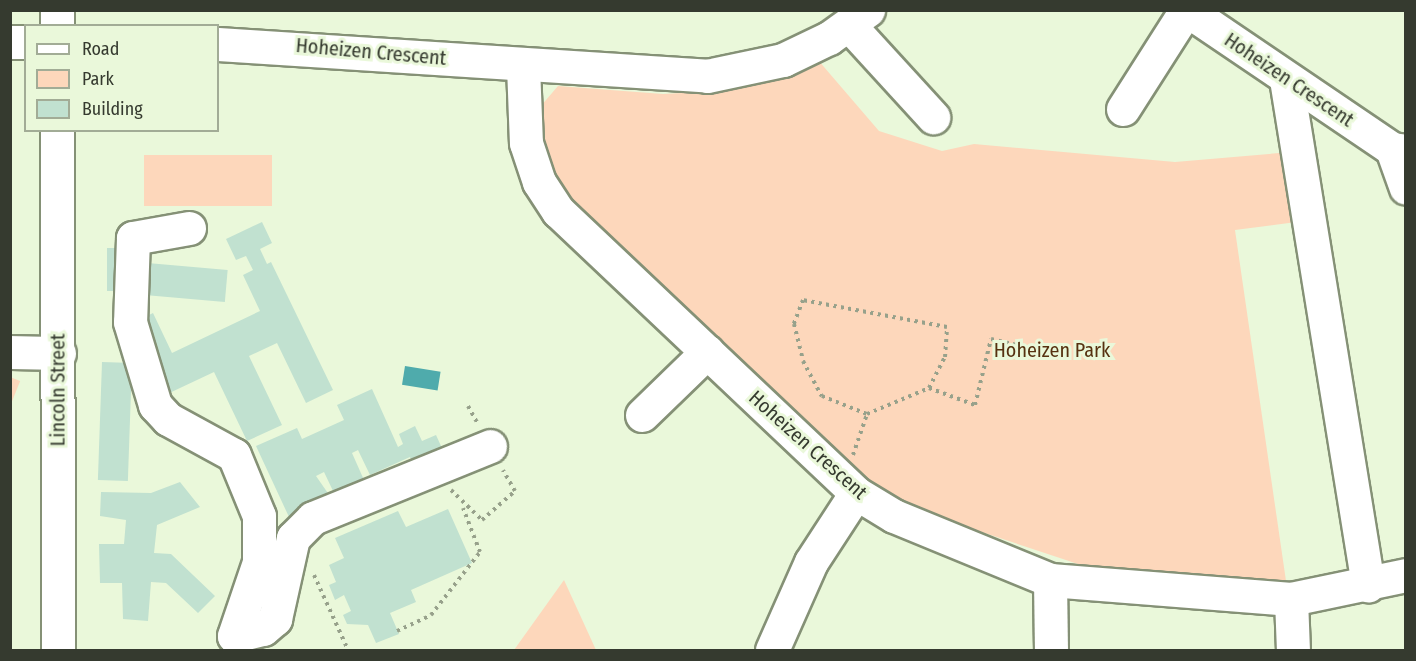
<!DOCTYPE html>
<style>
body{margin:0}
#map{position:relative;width:1416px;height:661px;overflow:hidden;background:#eaf8da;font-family:"Fira Sans Condensed",sans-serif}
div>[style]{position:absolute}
.green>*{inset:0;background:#fdd7bb;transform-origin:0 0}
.water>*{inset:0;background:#4fabac;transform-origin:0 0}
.building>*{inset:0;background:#c1e1d0;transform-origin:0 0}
.path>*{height:4px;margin-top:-2px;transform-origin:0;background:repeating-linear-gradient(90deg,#97a18b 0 3px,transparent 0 7.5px)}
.roads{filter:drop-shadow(2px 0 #859176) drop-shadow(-2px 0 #859176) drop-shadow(0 2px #859176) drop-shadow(0 -2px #859176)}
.minor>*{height:33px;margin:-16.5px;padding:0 16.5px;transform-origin:16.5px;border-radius:16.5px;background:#fff}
span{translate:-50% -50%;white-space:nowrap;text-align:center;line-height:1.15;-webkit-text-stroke:6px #eaf8da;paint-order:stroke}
.street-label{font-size:20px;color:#353a2f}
.park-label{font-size:20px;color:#563110}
.frame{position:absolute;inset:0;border:12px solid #353a2f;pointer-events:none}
.legend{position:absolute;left:24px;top:24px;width:195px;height:108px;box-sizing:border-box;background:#eaf8da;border:2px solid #a2ac96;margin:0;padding:8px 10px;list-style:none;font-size:18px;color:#353a2f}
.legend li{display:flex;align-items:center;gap:12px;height:30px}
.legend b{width:30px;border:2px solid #a2ac96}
</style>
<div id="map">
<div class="green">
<i style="clip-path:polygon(818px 60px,879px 131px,942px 151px,974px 144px,1175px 162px,1291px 152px,1304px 221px,1235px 230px,1286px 581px,1081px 565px,900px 505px,837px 460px,554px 182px,541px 145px,540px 107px,558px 86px,663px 94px,720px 91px)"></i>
<i style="left:144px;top:155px;width:128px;height:51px"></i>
<i style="left:10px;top:377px;width:11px;height:273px;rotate:22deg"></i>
<i style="clip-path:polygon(564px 580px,596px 650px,514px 650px)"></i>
</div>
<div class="water">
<i style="left:405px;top:366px;width:36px;height:19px;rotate:9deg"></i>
</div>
<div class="building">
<i style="clip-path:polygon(262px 222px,272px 243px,260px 249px,267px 264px,271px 262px,333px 390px,306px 403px,277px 343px,249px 356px,282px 425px,247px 441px,214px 372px,163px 396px,137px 321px,153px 313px,172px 353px,260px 311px,243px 275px,253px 270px,246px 256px,236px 260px,226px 239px)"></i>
<i style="left:107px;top:248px;width:15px;height:43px"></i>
<i style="left:136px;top:262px;width:92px;height:32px;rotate:5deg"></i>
<i style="left:102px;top:362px;width:30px;height:118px;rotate:2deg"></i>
<i style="clip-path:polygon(372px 389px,398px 447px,403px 444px,399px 434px,415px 426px,422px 441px,436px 435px,446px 457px,417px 473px,410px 457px,370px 475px,358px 450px,352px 453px,364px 480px,334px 493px,324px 472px,316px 476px,332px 499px,289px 517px,256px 446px,297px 428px,302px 439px,344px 420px,337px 405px)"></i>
<i style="clip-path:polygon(180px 482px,200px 507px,157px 525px,154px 553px,171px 554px,215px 596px,198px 613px,166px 583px,151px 582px,148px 621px,123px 619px,122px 583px,100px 583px,99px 544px,124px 544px,126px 520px,100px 516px,101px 492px,151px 493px)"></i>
<i style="clip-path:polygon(448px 509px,472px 563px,411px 590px,416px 602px,390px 613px,399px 634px,376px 643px,368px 625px,347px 624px,343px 615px,351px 611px,344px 595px,335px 600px,329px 585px,336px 582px,329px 565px,344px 558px,335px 538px,398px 511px,406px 527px)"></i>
</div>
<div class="path">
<i style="left:929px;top:388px;width:49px;rotate:20.3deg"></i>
<i style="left:975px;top:405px;width:68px;rotate:-76.4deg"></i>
<i style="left:991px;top:339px;width:62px;rotate:13.1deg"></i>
<i style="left:468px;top:406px;width:21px;rotate:61deg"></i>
<i style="left:853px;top:455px;width:43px;rotate:-71.1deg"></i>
<i style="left:867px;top:414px;width:67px;rotate:-22.8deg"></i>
<i style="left:929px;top:388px;width:35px;rotate:-63deg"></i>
<i style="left:945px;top:357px;width:30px;rotate:-86deg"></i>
<i style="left:947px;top:327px;width:147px;rotate:-169.4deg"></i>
<i style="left:803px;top:300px;width:26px;rotate:111deg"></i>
<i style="left:794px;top:324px;width:38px;rotate:76deg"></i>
<i style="left:803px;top:361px;width:40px;rotate:62deg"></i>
<i style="left:822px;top:396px;width:48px;rotate:21.8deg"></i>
<i style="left:451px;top:490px;width:43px;rotate:44.1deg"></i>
<i style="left:482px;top:520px;width:44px;rotate:-41.3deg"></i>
<i style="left:515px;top:491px;width:24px;rotate:-120deg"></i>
<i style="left:314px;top:575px;width:82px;rotate:65.6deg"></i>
<i style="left:397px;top:631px;width:38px;rotate:-25deg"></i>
<i style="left:431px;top:615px;width:80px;rotate:-52.1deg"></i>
<i style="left:480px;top:552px;width:47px;rotate:-111.1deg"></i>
</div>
<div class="roads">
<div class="minor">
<i style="left:1187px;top:10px;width:248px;rotate:34.1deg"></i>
<i style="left:1392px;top:149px;width:14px;rotate:8deg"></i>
<i style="left:849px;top:25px;width:125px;rotate:47.6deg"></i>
<i style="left:57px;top:26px;width:16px;rotate:-90deg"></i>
<i style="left:10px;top:42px;width:16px"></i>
<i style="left:218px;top:44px;width:490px;rotate:3.7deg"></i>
<i style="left:707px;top:76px;width:78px;rotate:-11.9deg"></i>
<i style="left:783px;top:60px;width:51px;rotate:-25.6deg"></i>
<i style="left:829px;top:38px;width:48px;rotate:-35.7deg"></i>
<i style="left:523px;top:66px;width:77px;rotate:87.8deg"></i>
<i style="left:526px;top:143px;width:41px;rotate:71.6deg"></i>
<i style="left:539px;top:182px;width:35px;rotate:57deg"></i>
<i style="left:558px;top:211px;width:410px;rotate:43.4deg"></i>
<i style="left:856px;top:493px;width:44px;rotate:31.2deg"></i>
<i style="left:894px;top:516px;width:169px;rotate:22.3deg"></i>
<i style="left:1050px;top:580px;width:242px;rotate:4.5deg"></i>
<i style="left:1291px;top:599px;width:117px;rotate:-11.8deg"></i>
<i style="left:1286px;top:79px;width:513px;rotate:80.79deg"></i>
<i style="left:1123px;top:109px;width:117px;rotate:-57.5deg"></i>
<i style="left:57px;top:130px;width:520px;rotate:89.89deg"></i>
<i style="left:1392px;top:149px;width:41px;rotate:70.3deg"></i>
<i style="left:189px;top:228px;width:57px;rotate:169.9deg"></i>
<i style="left:133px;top:238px;width:84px;rotate:92deg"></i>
<i style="left:130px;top:322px;width:87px;rotate:73.2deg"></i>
<i style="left:155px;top:405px;width:19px;rotate:47deg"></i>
<i style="left:168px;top:419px;width:75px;rotate:28.6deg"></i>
<i style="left:234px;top:455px;width:66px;rotate:67.7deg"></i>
<i style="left:259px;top:516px;width:46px;rotate:90deg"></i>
<i style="left:259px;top:562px;width:78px;rotate:108.7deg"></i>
<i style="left:234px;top:636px;width:30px;rotate:-14deg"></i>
<i style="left:263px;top:629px;width:16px;rotate:-40deg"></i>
<i style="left:275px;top:619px;width:83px;rotate:-77.5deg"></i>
<i style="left:293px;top:538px;width:28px;rotate:-45deg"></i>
<i style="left:313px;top:518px;width:191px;rotate:-22.1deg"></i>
<i style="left:10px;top:352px;width:49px;rotate:1.2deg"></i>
<i style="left:642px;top:415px;width:91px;rotate:-44.1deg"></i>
<i style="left:1050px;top:580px;width:70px;rotate:89.2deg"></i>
<i style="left:1291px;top:599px;width:51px;rotate:87.8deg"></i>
<i style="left:772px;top:650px;width:96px;rotate:-66.1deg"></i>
<i style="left:811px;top:562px;width:82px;rotate:-56.9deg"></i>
</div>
</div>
<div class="street-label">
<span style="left:371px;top:52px;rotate:5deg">Hoheizen Crescent</span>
<span style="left:1289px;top:80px;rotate:34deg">Hoheizen Crescent</span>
<span style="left:58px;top:390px;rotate:-90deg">Lincoln Street</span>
<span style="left:808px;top:445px;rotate:42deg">Hoheizen Crescent</span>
</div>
<div class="park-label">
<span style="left:1052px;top:350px">Hoheizen Park</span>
</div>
<div class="frame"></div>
<ul class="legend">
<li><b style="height:8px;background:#fff"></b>Road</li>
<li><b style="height:16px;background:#fdd7bb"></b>Park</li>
<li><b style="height:16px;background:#c1e1d0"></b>Building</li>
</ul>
</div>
